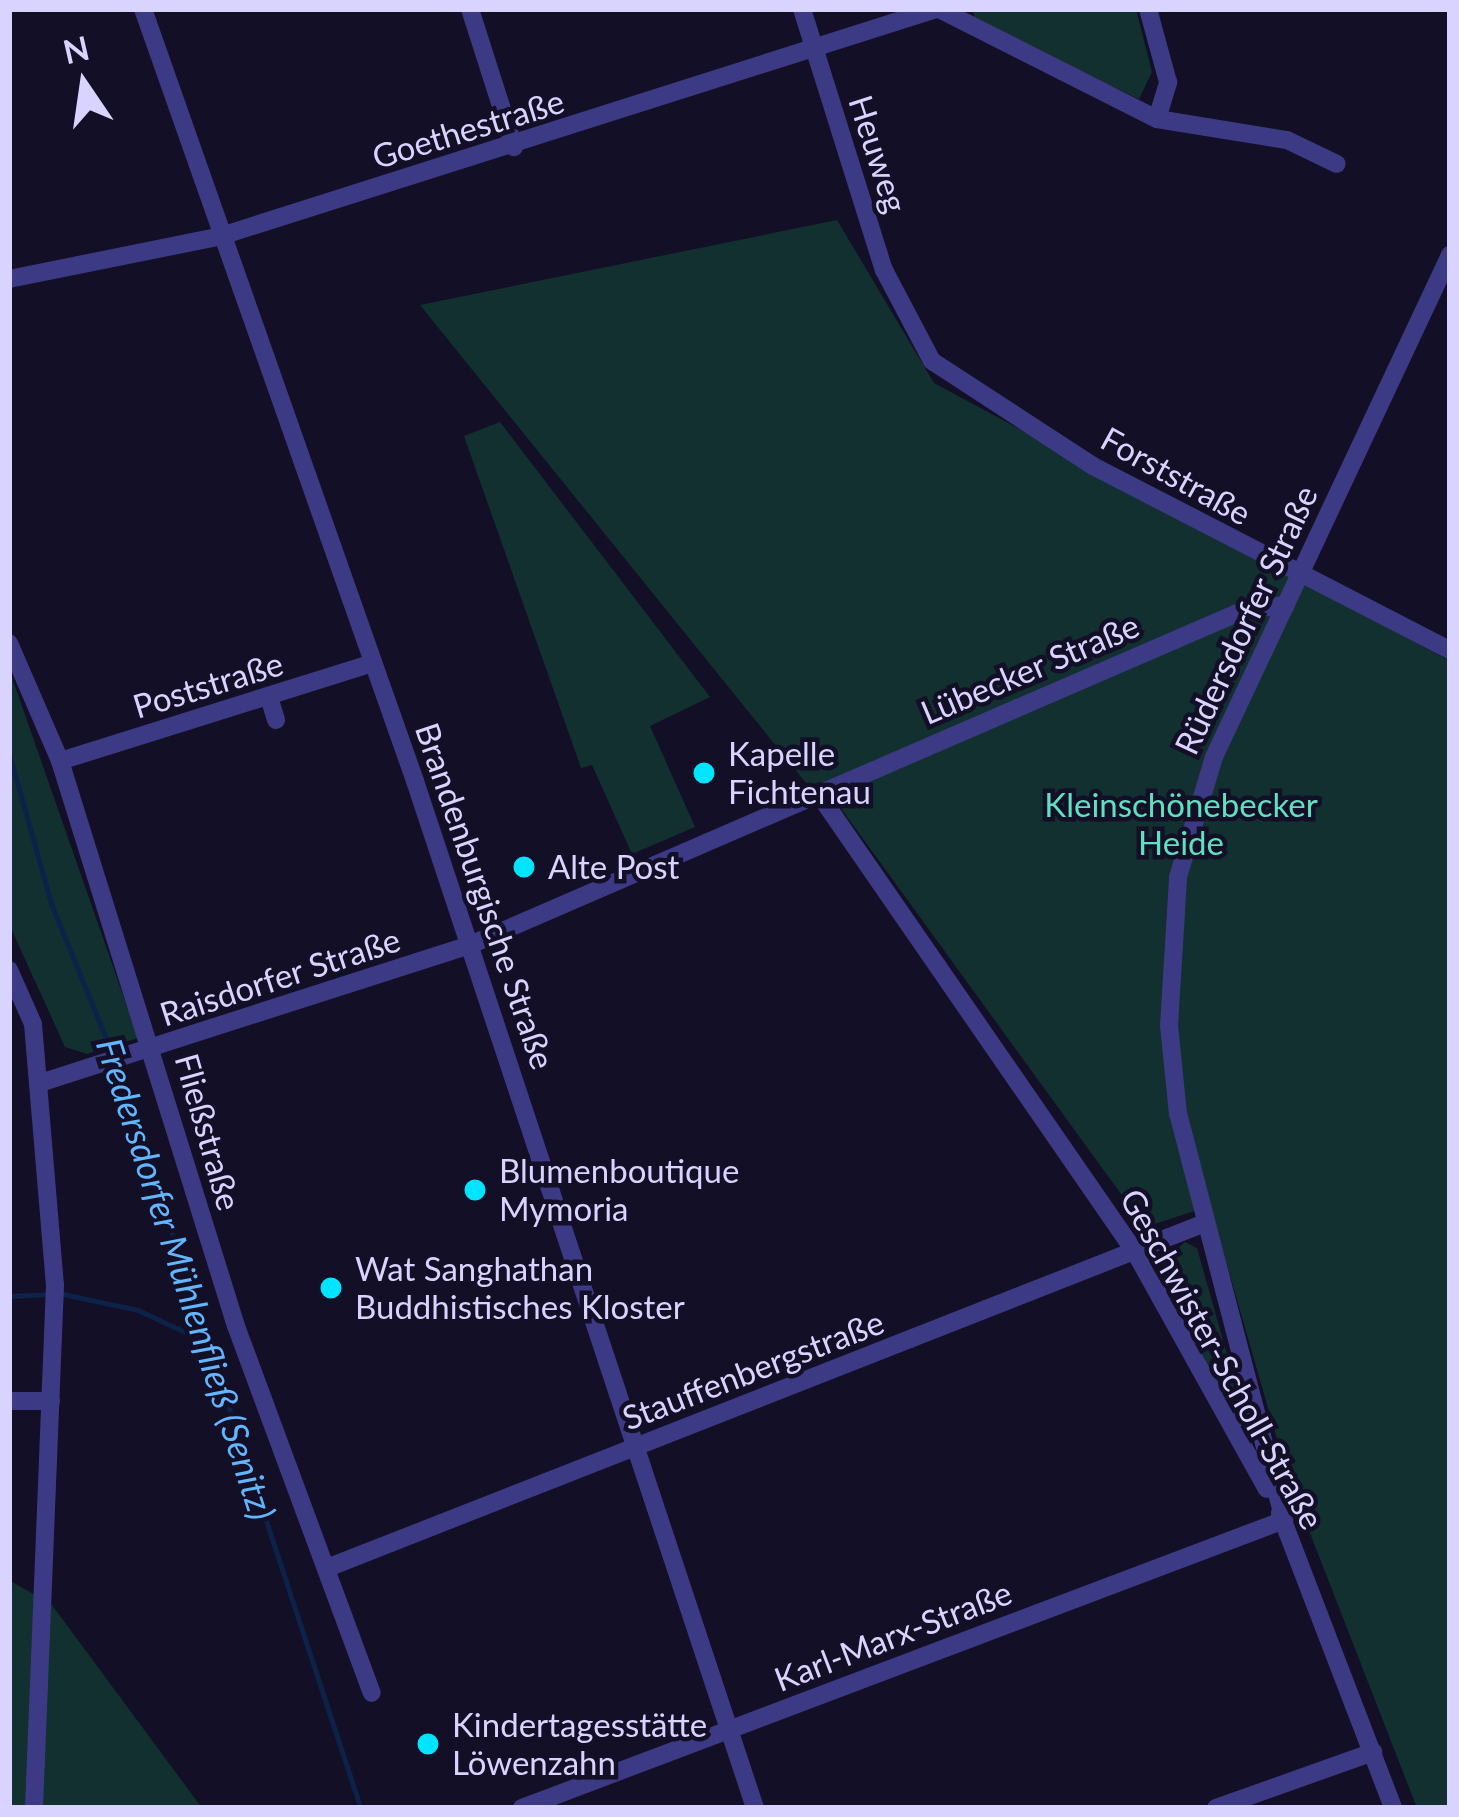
<!DOCTYPE html>
<meta charset="utf-8">
<style>
body{margin:0}
#map{position:relative;width:1459px;height:1817px;overflow:hidden;background:#130f26;font-family:Lato,sans-serif}
div>[style]{position:absolute}
.green>*{inset:0;background:#12302f}
.stream>*{height:4.5px;margin:-2.25px;padding:0 2.25px;transform-origin:2.25px;border-radius:2.25px;background:#0c2248}
.minor>*{height:18px;margin:-9px;padding:0 9px;transform-origin:9px;border-radius:9px;background:#3d3a85}
.dots>*{width:33px;height:33px;translate:-50% -50%;box-sizing:border-box;border:6px solid #130f26;border-radius:50%}
span{translate:-50% -50%;white-space:nowrap;text-align:center;line-height:1.15;-webkit-text-stroke:9px #130f26;paint-order:stroke}
.street-label{font-size:33px;color:#d9d4ff}
.poi-label{font-size:33px;color:#d9d4ff}
.left{translate:0 -50%;text-align:left}
.park-label{font-size:33px;color:#5fe0c0}
.water-label{font-size:36px;color:#62b6ff;font-style:italic}
.frame{position:absolute;inset:0;border:12px solid #d9d4ff;pointer-events:none}
.north{position:absolute;left:24px;top:24px;width:120px;height:120px;-webkit-text-stroke:9px #130f26;paint-order:stroke;rotate:347deg;font-size:33px;font-weight:700;line-height:48px;text-align:center;color:#d9d4ff}
.north::after{content:'';display:block;margin:auto;width:42px;height:54px;background:#d9d4ff;clip-path:polygon(50% 0,100% 100%,50% 72%,0 100%)}
</style>
<div id="map">
<div class="green">
<i style="clip-path:polygon(973px 9px,1136px 9px,1152px 72px,1139px 99px,975px 23px)"></i>
<i style="clip-path:polygon(837px 220px,934px 383px,1450px 661px,1450px 1808px,1417px 1808px,1287px 1474px,1210px 1206px,1145px 1227px,837px 803px,806px 783px,420px 305px)"></i>
<i style="clip-path:polygon(500px 422px,710px 697px,650px 726px,695px 827px,632px 854px,592px 765px,581px 768px,464px 436px)"></i>
<i style="clip-path:polygon(9px 669px,138px 1038px,87px 1054px,65px 1047px,9px 924px)"></i>
<i style="clip-path:polygon(1185px 1242px,1197px 1248px,1242px 1408px,1232px 1411px,1157px 1266px)"></i>
<i style="clip-path:polygon(9px 1580px,52px 1605px,202px 1808px,9px 1808px)"></i>
</div>
<div class="stream">
<i style="left:9px;top:752px;width:159px;rotate:74.3deg"></i>
<i style="left:52px;top:905px;width:159px;rotate:67.8deg"></i>
<i style="left:116px;top:1063px;width:784px;rotate:71.8deg"></i>
<i style="left:63px;top:1294px;width:77px;rotate:12deg"></i>
<i style="left:138px;top:1310px;width:78px;rotate:24.9deg"></i>
<i style="left:9px;top:1296px;width:42px;rotate:-2.7deg"></i>
</div>
<div class="minor">
<i style="left:143px;top:9px;width:819px;rotate:70.59deg"></i>
<i style="left:415px;top:781px;width:1082px;rotate:71.68deg"></i>
<i style="left:470px;top:9px;width:145px;rotate:72.3deg"></i>
<i style="left:802px;top:9px;width:274px;rotate:72.6deg"></i>
<i style="left:884px;top:270px;width:103px;rotate:62.2deg"></i>
<i style="left:932px;top:361px;width:192px;rotate:33.1deg"></i>
<i style="left:1093px;top:466px;width:402px;rotate:27.3deg"></i>
<i style="left:939px;top:9px;width:244px;rotate:26.8deg"></i>
<i style="left:1157px;top:119px;width:39px;rotate:-73deg"></i>
<i style="left:1168px;top:82px;width:76px;rotate:-105.3deg"></i>
<i style="left:1157px;top:119px;width:132px;rotate:9.2deg"></i>
<i style="left:1287px;top:140px;width:55px;rotate:25.6deg"></i>
<i style="left:9px;top:279px;width:213px;rotate:-11.4deg"></i>
<i style="left:218px;top:237px;width:753px;rotate:-17.62deg"></i>
<i style="left:9px;top:643px;width:129px;rotate:66.6deg"></i>
<i style="left:60px;top:761px;width:592px;rotate:72.7deg"></i>
<i style="left:236px;top:1326px;width:391px;rotate:69.7deg"></i>
<i style="left:269px;top:697px;width:24px;rotate:73deg"></i>
<i style="left:60px;top:761px;width:327px;rotate:-17.4deg"></i>
<i style="left:818px;top:793px;width:558px;rotate:55.37deg"></i>
<i style="left:1135px;top:1252px;width:271px;rotate:60.9deg"></i>
<i style="left:9px;top:970px;width:59px;rotate:66deg"></i>
<i style="left:33px;top:1024px;width:262px;rotate:85.2deg"></i>
<i style="left:55px;top:1285px;width:523px;rotate:92.3deg"></i>
<i style="left:40px;top:1083px;width:452px;rotate:-17.8deg"></i>
<i style="left:470px;top:945px;width:843px;rotate:-23.4deg"></i>
<i style="left:1244px;top:610px;width:42px;rotate:-6.8deg"></i>
<i style="left:9px;top:1401px;width:42px"></i>
<i style="left:1280px;top:1513px;width:316px;rotate:69deg"></i>
<i style="left:1284px;top:1520px;width:420px;rotate:-104.6deg"></i>
<i style="left:1178px;top:1114px;width:88px;rotate:-95.8deg"></i>
<i style="left:1169px;top:1026px;width:149px;rotate:-86.5deg"></i>
<i style="left:1178px;top:877px;width:125px;rotate:-73.3deg"></i>
<i style="left:1214px;top:757px;width:555px;rotate:-64.82deg"></i>
<i style="left:327px;top:1568px;width:938px;rotate:-21.45deg"></i>
<i style="left:522px;top:1808px;width:815px;rotate:-20.7deg"></i>
<i style="left:1216px;top:1808px;width:167px;rotate:-19.6deg"></i>
</div>
<div class="dots">
<i style="left:704px;top:773px;background:#00e5ff"></i>
<i style="left:524px;top:867px;background:#00e5ff"></i>
<i style="left:475px;top:1190px;background:#00e5ff"></i>
<i style="left:331px;top:1288px;background:#00e5ff"></i>
<i style="left:428px;top:1744px;background:#00e5ff"></i>
</div>
<div class="street-label">
<span style="left:468px;top:129px;rotate:-17deg">Goethestraße</span>
<span style="left:878px;top:154px;rotate:72deg">Heuweg</span>
<span style="left:1176px;top:476px;rotate:29deg">Forststraße</span>
<span style="left:1246px;top:620px;rotate:-65deg">Rüdersdorfer Straße</span>
<span style="left:1030px;top:669px;rotate:-23deg">Lübecker Straße</span>
<span style="left:208px;top:685px;rotate:-17deg">Poststraße</span>
<span style="left:485px;top:896px;rotate:71deg">Brandenburgische Straße</span>
<span style="left:280px;top:977px;rotate:-18deg">Raisdorfer Straße</span>
<span style="left:208px;top:1132px;rotate:74deg">Fließstraße</span>
<span style="left:1222px;top:1359px;rotate:61deg">Geschwister-Scholl-Straße</span>
<span style="left:753px;top:1370px;rotate:-21deg">Stauffenbergstraße</span>
<span style="left:893px;top:1636px;rotate:-21deg">Karl-Marx-Straße</span>
</div>
<div class="poi-label">
<span class="left" style="left:728px;top:773px">Kapelle<br>Fichtenau</span>
<span class="left" style="left:548px;top:867px">Alte Post</span>
<span class="left" style="left:499px;top:1190px">Blumenboutique<br>Mymoria</span>
<span class="left" style="left:355px;top:1288px">Wat Sanghathan<br>Buddhistisches Kloster</span>
<span class="left" style="left:452px;top:1744px">Kindertagesstätte<br>Löwenzahn</span>
</div>
<div class="park-label">
<span style="left:1181px;top:824px">Kleinschönebecker<br>Heide</span>
</div>
<div class="water-label">
<span style="left:186px;top:1279px;rotate:72deg">Fredersdorfer Mühlenfließ (Senitz)</span>
</div>
<div class="frame"></div>
<div class="north">N</div>
</div>
